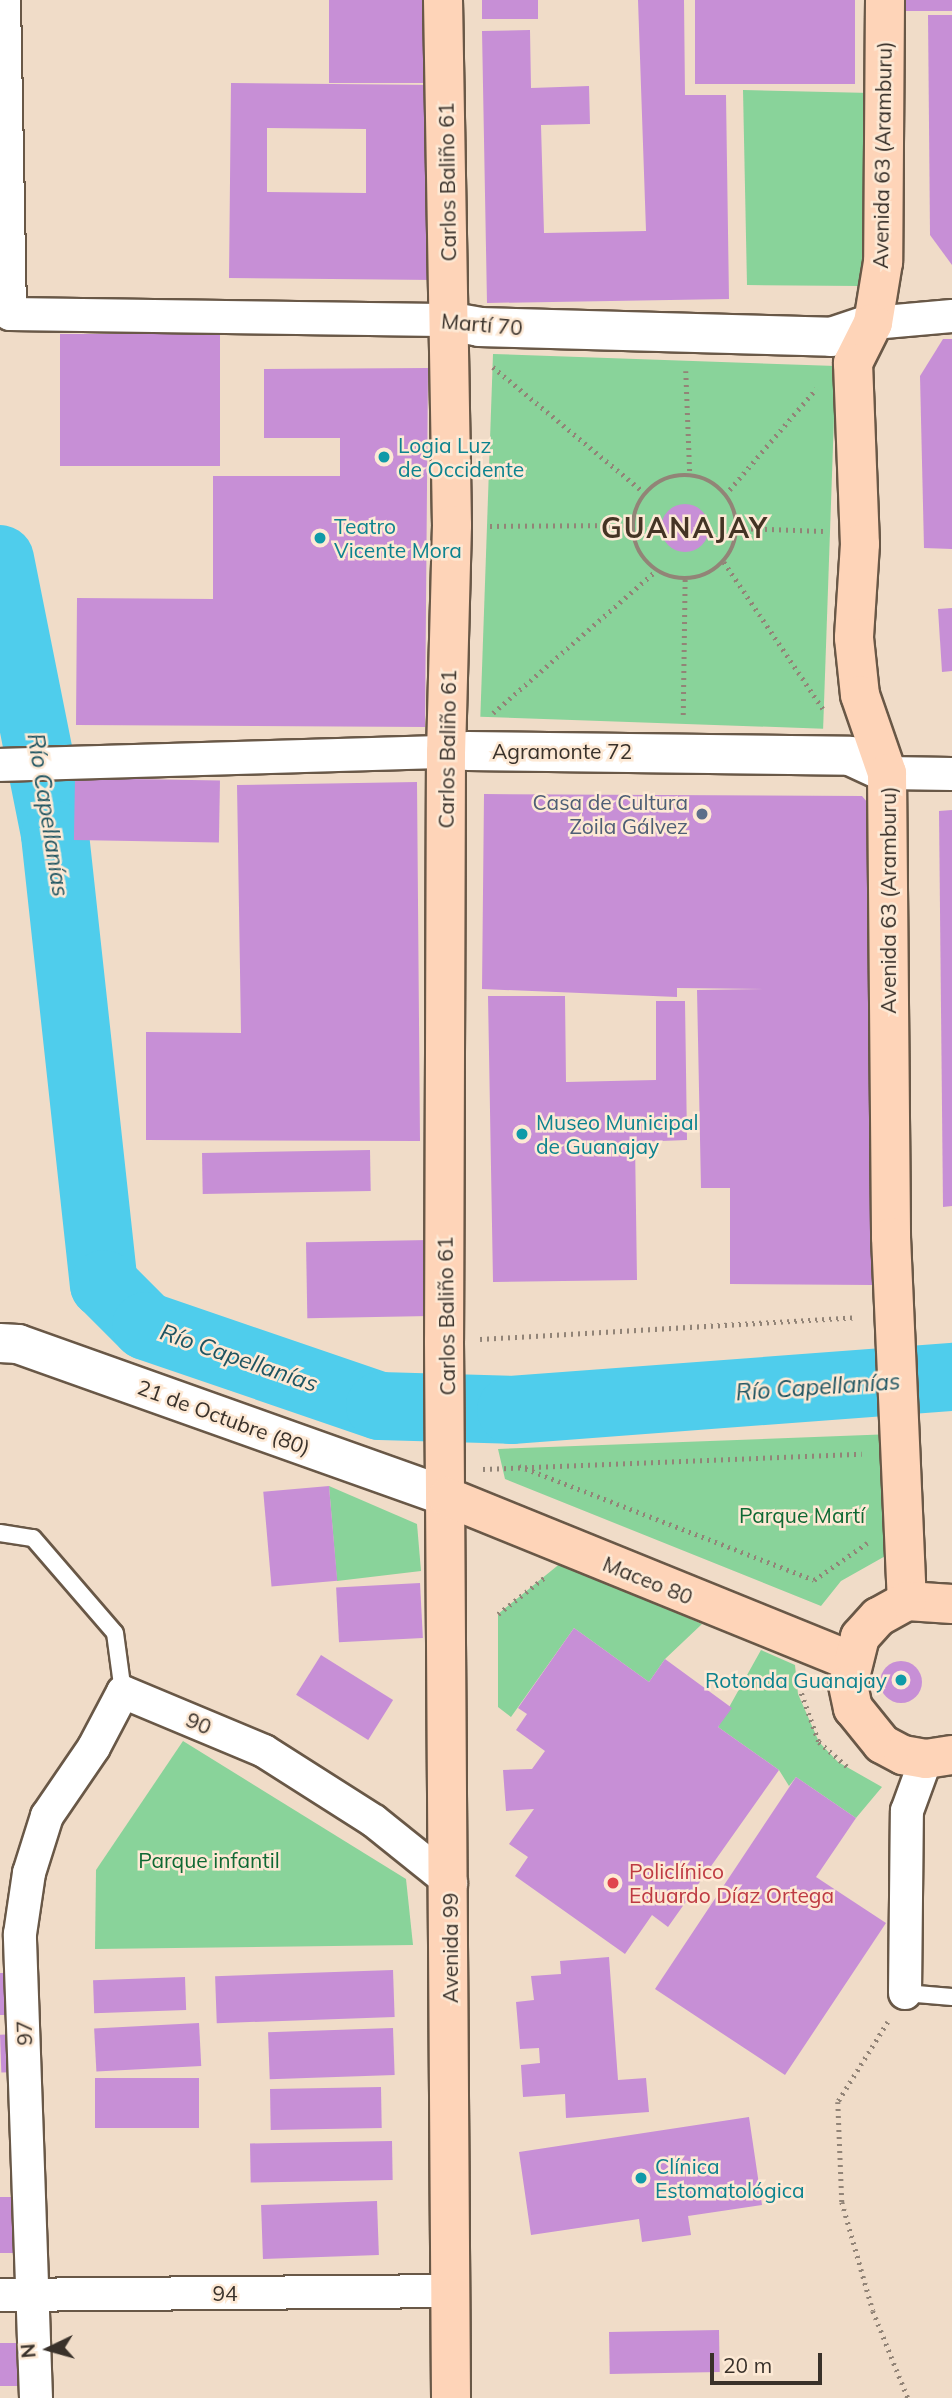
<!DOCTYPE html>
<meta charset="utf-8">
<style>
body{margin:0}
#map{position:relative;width:952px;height:2398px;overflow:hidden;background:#f0dcc8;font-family:Mulish,sans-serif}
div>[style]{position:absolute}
.green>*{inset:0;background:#89d39a;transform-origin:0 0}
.river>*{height:68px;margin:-34px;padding:0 34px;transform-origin:34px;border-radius:34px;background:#4fcdec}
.building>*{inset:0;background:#c78fd6;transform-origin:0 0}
.round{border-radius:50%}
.path>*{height:4.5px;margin-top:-2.25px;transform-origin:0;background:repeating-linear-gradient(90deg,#928477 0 2px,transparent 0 7px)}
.path>.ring{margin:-2.25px;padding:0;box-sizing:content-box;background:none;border:4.5px solid #928477;border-radius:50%}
.roads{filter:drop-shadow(2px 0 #695847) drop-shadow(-2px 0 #695847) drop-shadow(0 2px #695847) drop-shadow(0 -2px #695847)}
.service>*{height:16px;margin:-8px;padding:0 8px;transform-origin:8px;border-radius:8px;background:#fff}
.minor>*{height:32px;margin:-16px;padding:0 16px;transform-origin:16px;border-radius:16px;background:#fff}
.tertiary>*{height:38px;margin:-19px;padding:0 19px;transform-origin:19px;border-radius:19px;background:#fff}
.primary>*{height:38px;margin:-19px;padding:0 19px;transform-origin:19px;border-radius:19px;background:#fed4b8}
.dots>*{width:19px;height:19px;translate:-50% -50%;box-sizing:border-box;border:4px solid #fde9d5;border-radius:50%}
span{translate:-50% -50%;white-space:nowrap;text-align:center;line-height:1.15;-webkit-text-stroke:5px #fde9d5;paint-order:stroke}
.street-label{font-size:21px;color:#39312a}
.culture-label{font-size:21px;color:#0d838f}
.left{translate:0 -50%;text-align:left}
.right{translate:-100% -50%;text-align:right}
.service-label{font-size:21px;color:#4e5e75}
.park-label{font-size:21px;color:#0f6933}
.health-label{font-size:21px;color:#be3a42}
.water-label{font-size:23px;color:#1f5461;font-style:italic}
.district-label{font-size:28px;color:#443424;font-weight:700;letter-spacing:2px}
.north{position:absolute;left:14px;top:2314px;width:70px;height:70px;-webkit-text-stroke:5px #fde9d5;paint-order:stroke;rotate:265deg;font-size:19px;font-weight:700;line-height:28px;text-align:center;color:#39312a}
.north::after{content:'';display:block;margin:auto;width:24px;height:32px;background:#39312a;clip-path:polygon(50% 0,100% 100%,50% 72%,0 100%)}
.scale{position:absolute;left:710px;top:2353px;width:112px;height:32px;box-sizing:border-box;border:4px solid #39312a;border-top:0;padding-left:9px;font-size:21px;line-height:24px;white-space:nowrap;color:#39312a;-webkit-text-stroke:5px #fde9d5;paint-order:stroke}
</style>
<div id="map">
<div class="green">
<i style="clip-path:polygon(743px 90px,871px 93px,866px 271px,860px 286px,747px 285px)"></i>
<i style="left:493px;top:354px;width:343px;height:363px;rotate:2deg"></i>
<i style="clip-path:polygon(893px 1434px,896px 1550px,841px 1581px,821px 1606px,505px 1479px,498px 1449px)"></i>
<i style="clip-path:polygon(329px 1486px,417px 1524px,421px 1571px,337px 1581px)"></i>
<i style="clip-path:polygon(562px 1562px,702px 1624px,665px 1659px,649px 1682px,574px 1628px,511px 1717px,498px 1707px,498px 1614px)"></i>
<i style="clip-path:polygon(761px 1650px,795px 1665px,798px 1694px,819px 1742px,838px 1762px,882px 1787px,856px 1818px,796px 1777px,789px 1786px,779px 1770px,718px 1727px)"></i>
<i style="clip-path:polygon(183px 1741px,406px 1879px,413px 1945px,95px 1949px,96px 1870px)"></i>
</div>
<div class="river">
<i style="left:0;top:559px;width:281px;rotate:78.7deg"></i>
<i style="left:55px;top:835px;width:452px;rotate:83.8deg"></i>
<i style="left:104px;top:1284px;width:59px;rotate:45deg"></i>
<i style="left:146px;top:1326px;width:247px;rotate:18.9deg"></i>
<i style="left:380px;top:1406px;width:131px;rotate:1.7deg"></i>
<i style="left:511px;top:1410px;width:442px;rotate:-4.3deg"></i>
</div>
<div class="building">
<i style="left:329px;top:0;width:105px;height:83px"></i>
<i style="left:482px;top:0;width:56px;height:19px"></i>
<i style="clip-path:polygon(638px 0,684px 0,685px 95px,726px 95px,729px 299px,487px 303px,482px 31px,530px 30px,531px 88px,589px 86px,590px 124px,541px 125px,544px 233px,646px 231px)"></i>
<i style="left:695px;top:0;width:160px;height:84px"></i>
<i style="left:906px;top:0;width:46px;height:11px"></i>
<i style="clip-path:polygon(928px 15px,952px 15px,952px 265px,930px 235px)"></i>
<i style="clip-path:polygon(evenodd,231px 83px,436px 85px,434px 280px,229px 278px,231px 83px,267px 128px,366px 129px,366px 193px,267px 192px,267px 128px)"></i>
<i style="left:220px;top:334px;width:132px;height:160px;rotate:90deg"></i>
<i style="clip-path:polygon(943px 339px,952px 339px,952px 549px,924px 548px,920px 376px)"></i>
<i style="clip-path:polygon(428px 368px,425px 727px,76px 725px,77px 598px,213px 599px,213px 476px,340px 476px,340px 438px,264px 438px,264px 369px)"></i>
<i class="round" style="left:661px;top:504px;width:48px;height:48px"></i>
<i style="clip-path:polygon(952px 608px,952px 671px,942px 672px,938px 609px)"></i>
<i style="left:75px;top:778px;width:145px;height:62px;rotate:1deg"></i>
<i style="clip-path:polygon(417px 782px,420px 1141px,146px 1140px,146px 1032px,241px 1033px,237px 785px)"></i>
<i style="clip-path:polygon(484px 794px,862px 796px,879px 816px,873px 1285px,730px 1284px,730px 1188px,701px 1188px,697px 990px,765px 989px,677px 988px,677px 997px,482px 989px)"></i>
<i style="clip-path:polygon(952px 810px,952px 1206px,943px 1207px,939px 811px)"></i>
<i style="clip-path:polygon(488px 996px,565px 996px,566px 1082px,656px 1080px,656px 1001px,685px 1001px,687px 1140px,635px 1142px,637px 1280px,493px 1282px)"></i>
<i style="left:370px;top:1150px;width:41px;height:168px;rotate:89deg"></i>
<i style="left:429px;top:1240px;width:76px;height:123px;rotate:89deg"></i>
<i style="left:329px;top:1486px;width:95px;height:66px;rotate:85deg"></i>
<i style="left:420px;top:1583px;width:55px;height:84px;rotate:87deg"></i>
<i style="clip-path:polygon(574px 1628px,649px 1682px,665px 1659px,732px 1708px,718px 1727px,779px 1770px,668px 1927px,652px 1915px,625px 1954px,515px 1876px,528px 1857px,509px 1844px,534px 1809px,506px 1811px,503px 1770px,532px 1769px,545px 1751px,516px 1730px,527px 1714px,518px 1708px)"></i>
<i style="left:321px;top:1655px;width:85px;height:47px;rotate:32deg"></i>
<i class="round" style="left:880px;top:1661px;width:42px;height:42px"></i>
<i style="clip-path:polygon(796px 1777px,856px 1818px,816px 1877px,886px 1923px,785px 2075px,655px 1989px)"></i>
<i style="clip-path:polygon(609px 1957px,618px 2080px,646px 2078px,649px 2112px,566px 2118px,565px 2094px,523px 2097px,521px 2065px,540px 2063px,539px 2048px,520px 2049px,516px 2002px,534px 2000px,531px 1976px,561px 1974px,560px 1961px)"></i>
<i style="left:393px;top:1970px;width:47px;height:178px;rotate:88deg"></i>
<i style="left:0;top:1973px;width:12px;height:42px"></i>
<i style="left:185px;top:1977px;width:33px;height:92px;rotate:88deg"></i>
<i style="left:199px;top:2023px;width:43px;height:105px;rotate:87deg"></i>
<i style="left:393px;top:2028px;width:47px;height:125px;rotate:88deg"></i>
<i style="left:18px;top:2034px;width:38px;height:18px;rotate:88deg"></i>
<i style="left:199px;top:2078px;width:50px;height:104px;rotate:90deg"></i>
<i style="left:381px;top:2087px;width:41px;height:111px;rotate:89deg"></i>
<i style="clip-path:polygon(749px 2117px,762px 2205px,688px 2216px,691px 2235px,642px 2242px,639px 2219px,531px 2235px,519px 2152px)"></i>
<i style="left:392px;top:2141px;width:39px;height:142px;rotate:89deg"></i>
<i style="left:0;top:2197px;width:16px;height:56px"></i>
<i style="left:377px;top:2201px;width:54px;height:116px;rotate:88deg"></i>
<i style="left:719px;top:2330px;width:42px;height:110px;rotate:89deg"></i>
<i style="left:0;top:2343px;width:23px;height:43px"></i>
</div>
<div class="path">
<i style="left:493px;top:367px;width:197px;rotate:39.7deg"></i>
<i style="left:686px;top:371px;width:104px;rotate:87.8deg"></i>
<i class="ring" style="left:633px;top:475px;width:99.5px;height:99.5px"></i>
<i style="left:725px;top:495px;width:140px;rotate:-49.4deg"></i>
<i style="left:490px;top:526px;width:143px;rotate:-0.4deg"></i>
<i style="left:737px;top:528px;width:86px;rotate:2deg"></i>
<i style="left:724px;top:562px;width:177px;rotate:56deg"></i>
<i style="left:493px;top:713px;width:216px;rotate:-41.1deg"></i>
<i style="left:683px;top:715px;width:136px;rotate:-89.2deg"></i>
<i style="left:480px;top:1339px;width:377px;rotate:-3.3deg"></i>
<i style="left:519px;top:1466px;width:316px;rotate:21.1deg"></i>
<i style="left:814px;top:1580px;width:65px;rotate:-34.9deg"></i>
<i style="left:483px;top:1469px;width:379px;rotate:-2.3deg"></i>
<i style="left:498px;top:1614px;width:60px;rotate:-38.2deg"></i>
<i style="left:797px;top:1680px;width:66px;rotate:70.5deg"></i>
<i style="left:819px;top:1742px;width:40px;rotate:41deg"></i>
<i style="left:888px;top:2022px;width:94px;rotate:122deg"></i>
<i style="left:838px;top:2102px;width:100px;rotate:87.7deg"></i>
<i style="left:842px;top:2202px;width:113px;rotate:74.1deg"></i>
<i style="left:873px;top:2311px;width:94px;rotate:68.1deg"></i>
</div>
<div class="roads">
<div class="service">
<i style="left:0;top:1533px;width:33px;rotate:9deg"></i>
<i style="left:33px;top:1538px;width:125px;rotate:49.2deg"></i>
<i style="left:115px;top:1633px;width:60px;rotate:82.3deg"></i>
<i style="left:905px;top:1993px;width:47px;rotate:4.9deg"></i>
</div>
<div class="minor">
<i style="left:4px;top:0;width:314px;rotate:88.9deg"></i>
<i style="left:10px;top:314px;width:431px;rotate:0.8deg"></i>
<i style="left:873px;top:323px;width:79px;rotate:-5.1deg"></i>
<i style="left:0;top:765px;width:467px;rotate:-1.7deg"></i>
<i style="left:887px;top:773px;width:65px;rotate:0.9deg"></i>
<i style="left:905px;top:1993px;width:182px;rotate:-89.4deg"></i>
<i style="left:907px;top:1811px;width:55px;rotate:-69.9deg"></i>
<i style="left:0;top:2295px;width:450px;rotate:-0.5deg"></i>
<i style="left:36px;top:2398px;width:464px;rotate:-92deg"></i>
<i style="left:20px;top:1934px;width:62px;rotate:-81.6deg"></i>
<i style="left:29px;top:1873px;width:60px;rotate:-72.5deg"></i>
<i style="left:47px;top:1816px;width:83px;rotate:-55.7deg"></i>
<i style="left:94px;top:1747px;width:62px;rotate:-62.2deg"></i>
<i style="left:123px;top:1692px;width:153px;rotate:22.7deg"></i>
<i style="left:264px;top:1751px;width:130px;rotate:32.5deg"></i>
<i style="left:374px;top:1821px;width:99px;rotate:38.8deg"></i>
</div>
<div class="tertiary">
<i style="left:441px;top:320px;width:39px;rotate:10deg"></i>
<i style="left:479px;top:327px;width:352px;rotate:1.6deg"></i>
<i style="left:831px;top:337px;width:44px;rotate:-18.4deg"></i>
<i style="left:468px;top:751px;width:382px;rotate:0.7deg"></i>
<i style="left:850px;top:756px;width:41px;rotate:24.7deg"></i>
<i style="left:0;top:1343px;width:18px;rotate:3deg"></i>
<i style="left:18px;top:1344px;width:455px;rotate:19.6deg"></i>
</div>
<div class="primary">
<i style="left:443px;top:0;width:525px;rotate:89.02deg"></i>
<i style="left:452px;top:525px;width:227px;rotate:91.5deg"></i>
<i style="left:446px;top:752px;width:589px;rotate:90.19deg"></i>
<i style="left:444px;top:1341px;width:1057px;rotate:89.62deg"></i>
<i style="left:885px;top:0;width:262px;rotate:90.4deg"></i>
<i style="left:883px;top:262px;width:62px;rotate:99.3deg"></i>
<i style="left:873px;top:323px;width:45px;rotate:116.6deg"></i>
<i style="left:853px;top:363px;width:181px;rotate:87.8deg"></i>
<i style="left:860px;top:544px;width:94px;rotate:93.7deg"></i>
<i style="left:854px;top:638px;width:57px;rotate:84deg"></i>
<i style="left:860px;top:695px;width:83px;rotate:70.9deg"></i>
<i style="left:887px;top:773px;width:464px;rotate:89.5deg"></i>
<i style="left:891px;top:1237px;width:364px;rotate:87.5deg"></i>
<i style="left:447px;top:1497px;width:435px;rotate:22.1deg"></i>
<i style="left:952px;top:1604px;width:45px;rotate:-176.2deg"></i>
<i style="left:907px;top:1601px;width:33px;rotate:151deg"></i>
<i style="left:878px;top:1617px;width:27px;rotate:132deg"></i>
<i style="left:860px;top:1637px;width:49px;rotate:104deg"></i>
<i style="left:848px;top:1685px;width:24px;rotate:78deg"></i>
<i style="left:853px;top:1708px;width:46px;rotate:51.1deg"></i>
<i style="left:882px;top:1744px;width:24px;rotate:28deg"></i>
<i style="left:903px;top:1755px;width:23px;rotate:10deg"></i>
<i style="left:926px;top:1759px;width:26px;rotate:-9deg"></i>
</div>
</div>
<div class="dots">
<i style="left:384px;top:457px;background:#0f9aa8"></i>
<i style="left:320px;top:538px;background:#0f9aa8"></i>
<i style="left:702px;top:814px;background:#5c6f8a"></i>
<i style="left:522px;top:1134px;background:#0f9aa8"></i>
<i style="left:901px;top:1680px;background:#0f9aa8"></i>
<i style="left:613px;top:1883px;background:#e0444e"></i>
<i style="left:641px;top:2178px;background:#0f9aa8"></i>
</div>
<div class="street-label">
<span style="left:882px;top:155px;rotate:-89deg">Avenida 63 (Aramburu)</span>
<span style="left:447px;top:182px;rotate:-91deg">Carlos Baliño 61</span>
<span style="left:482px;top:324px;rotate:5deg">Martí 70</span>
<span style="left:447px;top:749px;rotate:-89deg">Carlos Baliño 61</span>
<span style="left:562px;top:751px">Agramonte 72</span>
<span style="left:888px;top:900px;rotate:-90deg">Avenida 63 (Aramburu)</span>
<span style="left:446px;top:1316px;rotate:-91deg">Carlos Baliño 61</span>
<span style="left:224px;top:1417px;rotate:20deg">21 de Octubre (80)</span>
<span style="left:648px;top:1580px;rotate:22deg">Maceo 80</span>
<span style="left:199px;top:1723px;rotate:23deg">90</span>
<span style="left:450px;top:1948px;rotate:-90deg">Avenida 99</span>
<span style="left:24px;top:2033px;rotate:-92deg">97</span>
<span style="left:225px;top:2293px">94</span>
</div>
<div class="culture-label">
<span class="left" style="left:398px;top:457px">Logia Luz<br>de Occidente</span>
<span class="left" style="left:334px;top:538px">Teatro<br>Vicente Mora</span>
<span class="left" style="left:536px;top:1134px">Museo Municipal<br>de Guanajay</span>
<span class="right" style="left:887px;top:1680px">Rotonda Guanajay</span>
<span class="left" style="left:655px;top:2178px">Clínica<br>Estomatológica</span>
</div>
<div class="service-label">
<span class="right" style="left:688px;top:814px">Casa de Cultura<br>Zoila Gálvez</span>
</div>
<div class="park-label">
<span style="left:802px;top:1515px">Parque Martí</span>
<span style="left:209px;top:1860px">Parque infantil</span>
</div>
<div class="health-label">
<span class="left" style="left:629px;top:1883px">Policlínico<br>Eduardo Díaz Ortega</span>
</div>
<div class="water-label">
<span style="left:48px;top:815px;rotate:81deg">Río Capellanías</span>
<span style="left:239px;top:1358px;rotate:19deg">Río Capellanías</span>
<span style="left:818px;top:1387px;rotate:-4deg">Río Capellanías</span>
</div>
<div class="district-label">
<span style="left:685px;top:528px">GUANAJAY</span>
</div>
<div class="north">N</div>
<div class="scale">20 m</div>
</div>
